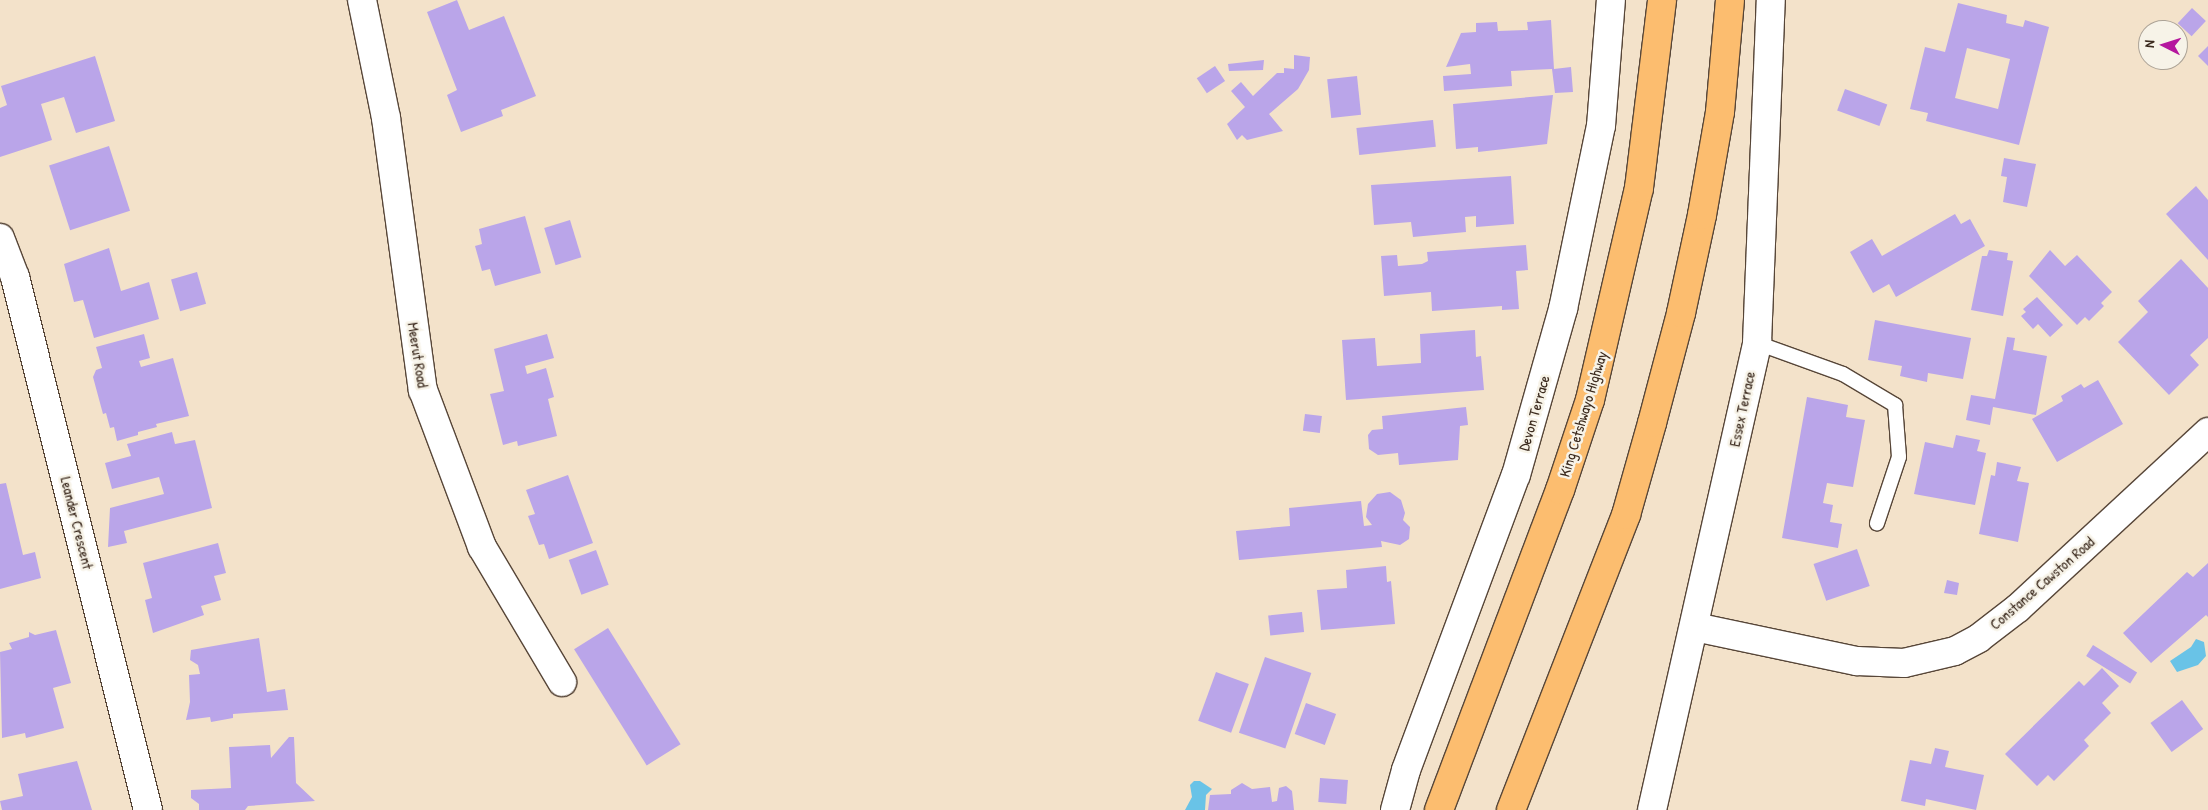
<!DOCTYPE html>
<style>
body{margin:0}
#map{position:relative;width:2208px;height:810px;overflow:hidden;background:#f3e2ca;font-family:"Patrick Hand",sans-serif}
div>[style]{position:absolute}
.water>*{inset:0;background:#69c3e7}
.building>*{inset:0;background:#baa5e9;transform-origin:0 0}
.roads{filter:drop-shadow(1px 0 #574638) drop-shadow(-1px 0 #574638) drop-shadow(0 1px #574638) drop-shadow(0 -1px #574638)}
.service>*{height:14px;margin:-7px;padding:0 7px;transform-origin:7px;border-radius:7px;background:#fff}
.minor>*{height:28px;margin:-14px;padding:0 14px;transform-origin:14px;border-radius:14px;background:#fff}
.tertiary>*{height:28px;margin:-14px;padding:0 14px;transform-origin:14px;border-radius:14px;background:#fff}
.motorway>*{height:28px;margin:-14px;padding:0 14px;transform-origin:14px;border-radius:14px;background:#fcbd6f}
span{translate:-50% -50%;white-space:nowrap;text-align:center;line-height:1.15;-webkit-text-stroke:5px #f7f3e8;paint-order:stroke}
.street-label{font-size:15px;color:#3b2a1e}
.north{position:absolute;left:2138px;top:20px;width:50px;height:50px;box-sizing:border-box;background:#f7f3e8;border:1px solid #aca397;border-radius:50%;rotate:275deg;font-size:14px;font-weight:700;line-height:20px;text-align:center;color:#3b2a1e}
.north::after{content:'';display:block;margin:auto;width:18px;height:22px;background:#b5179e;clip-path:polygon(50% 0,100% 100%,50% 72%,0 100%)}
</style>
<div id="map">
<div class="water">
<i style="clip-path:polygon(2196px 639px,2204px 642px,2206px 656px,2198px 665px,2177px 672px,2170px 661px,2191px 647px)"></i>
<i style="clip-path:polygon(1194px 781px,1200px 781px,1212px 789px,1206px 795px,1205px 810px,1185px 810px,1192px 797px,1190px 785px)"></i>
</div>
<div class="building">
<i style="clip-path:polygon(457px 0,469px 30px,504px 16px,536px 96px,501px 110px,503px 116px,461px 132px,447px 95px,457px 90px,427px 12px)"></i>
<i style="clip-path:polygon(evenodd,1958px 3px,2007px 15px,2006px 23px,2023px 27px,2025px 20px,2049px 27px,2019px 145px,1926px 121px,1928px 113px,1910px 109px,1925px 47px,1945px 52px,1958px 3px,1967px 48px,2010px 59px,1998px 109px,1955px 98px,1967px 48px)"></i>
<i style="left:2192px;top:8px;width:19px;height:21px;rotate:43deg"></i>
<i style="clip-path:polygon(1551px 20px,1554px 69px,1571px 67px,1573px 92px,1555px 93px,1552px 69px,1511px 71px,1512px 86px,1444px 91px,1443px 76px,1471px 74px,1470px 64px,1446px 67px,1461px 33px,1476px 32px,1476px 23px,1497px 22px,1498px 31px,1528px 30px,1527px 22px)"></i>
<i style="clip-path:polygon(2208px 46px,2208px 66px,2198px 56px)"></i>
<i style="clip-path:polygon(1294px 55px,1310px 57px,1309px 70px,1298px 89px,1269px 114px,1283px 131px,1247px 140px,1242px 135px,1237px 140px,1227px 124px,1245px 107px,1231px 91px,1241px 82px,1253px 96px,1277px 73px,1284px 73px,1284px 68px,1294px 69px)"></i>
<i style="clip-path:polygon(95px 56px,115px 121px,76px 133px,64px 97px,41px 104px,52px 140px,0 157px,0 108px,7px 105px,1px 86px)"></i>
<i style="clip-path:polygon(1264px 60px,1263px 70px,1229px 71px,1228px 64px)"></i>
<i style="left:1215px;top:66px;width:18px;height:22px;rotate:56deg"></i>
<i style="left:1357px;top:76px;width:39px;height:30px;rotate:84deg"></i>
<i style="left:1845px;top:89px;width:45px;height:23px;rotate:20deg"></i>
<i style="clip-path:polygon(1553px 95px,1547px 144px,1478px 152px,1478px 147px,1456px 149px,1453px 104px)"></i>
<i style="left:1433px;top:120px;width:27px;height:77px;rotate:84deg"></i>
<i style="left:109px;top:146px;width:68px;height:63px;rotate:72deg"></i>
<i style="clip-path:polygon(2004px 158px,2036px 164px,2027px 207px,2003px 202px,2007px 177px,2001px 176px)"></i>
<i style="clip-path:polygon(1511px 176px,1514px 224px,1476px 227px,1476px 216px,1465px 217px,1466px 232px,1413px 237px,1411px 222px,1374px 225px,1371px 185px)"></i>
<i style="clip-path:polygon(2196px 186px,2208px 200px,2208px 260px,2166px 214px)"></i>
<i style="clip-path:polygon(1955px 214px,1961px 224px,1970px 219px,1985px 246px,1896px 297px,1889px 284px,1873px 293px,1850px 252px,1872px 239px,1882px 256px)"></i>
<i style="clip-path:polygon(525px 216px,541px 273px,495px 286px,490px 269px,482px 271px,475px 246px,482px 244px,479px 229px)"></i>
<i style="left:570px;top:220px;width:39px;height:27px;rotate:73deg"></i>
<i style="clip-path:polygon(1526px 245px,1528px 270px,1516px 271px,1519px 309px,1502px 310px,1502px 306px,1432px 311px,1431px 292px,1384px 296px,1381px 256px,1397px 255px,1398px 266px,1422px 264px,1428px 261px,1427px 252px)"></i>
<i style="clip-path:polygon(109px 248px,121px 291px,149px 282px,159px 319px,94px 338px,83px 300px,74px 302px,64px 264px)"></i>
<i style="clip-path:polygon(1989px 250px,2008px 253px,2007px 260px,2013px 261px,2003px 316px,1971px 310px,1982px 256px,1987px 256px)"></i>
<i style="clip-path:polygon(2050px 250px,2065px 266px,2077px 255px,2112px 292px,2101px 303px,2104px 306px,2089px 321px,2085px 317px,2077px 325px,2029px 276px)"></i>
<i style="clip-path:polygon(2181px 259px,2208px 288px,2208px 338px,2190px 355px,2199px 365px,2169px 395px,2118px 342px,2148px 312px,2138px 301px)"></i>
<i style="left:197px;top:272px;width:33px;height:27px;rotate:74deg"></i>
<i style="clip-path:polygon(2037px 297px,2063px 325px,2050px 337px,2038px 324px,2033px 329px,2021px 316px,2026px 312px,2023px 309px)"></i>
<i style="clip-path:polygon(1875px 320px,1971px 338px,1963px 379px,1928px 373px,1927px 382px,1900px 376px,1902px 366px,1868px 360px)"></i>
<i style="clip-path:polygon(1475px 330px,1476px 357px,1481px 356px,1484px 390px,1346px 400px,1342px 340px,1375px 338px,1377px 366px,1421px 363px,1420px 334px)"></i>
<i style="clip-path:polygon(144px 334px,150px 358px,139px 361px,141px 367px,173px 358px,189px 416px,156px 424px,157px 427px,138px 432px,138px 435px,117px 441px,114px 427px,110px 428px,106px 413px,103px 414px,93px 377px,96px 370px,102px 368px,96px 347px)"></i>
<i style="clip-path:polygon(547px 334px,554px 358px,525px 366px,527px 374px,546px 368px,554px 397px,548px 399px,557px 436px,518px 446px,517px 441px,503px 445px,490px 394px,504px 391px,494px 349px)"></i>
<i style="clip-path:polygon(2007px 337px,2015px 338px,2013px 350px,2047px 356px,2036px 415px,1993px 407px,1990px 425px,1966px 420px,1971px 395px,1995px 399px)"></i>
<i style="clip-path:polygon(2098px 380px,2123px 424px,2057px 462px,2032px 419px,2063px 401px,2061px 396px,2081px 384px,2084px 388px)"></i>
<i style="clip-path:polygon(1807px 397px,1848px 405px,1846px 417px,1865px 420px,1853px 487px,1827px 483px,1823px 503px,1833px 505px,1830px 522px,1842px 524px,1838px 548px,1782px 538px)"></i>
<i style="clip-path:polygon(1466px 407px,1468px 425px,1460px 426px,1458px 460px,1399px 465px,1398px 453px,1378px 455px,1369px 449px,1368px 435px,1372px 430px,1383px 429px,1382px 416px)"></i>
<i style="left:1305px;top:414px;width:17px;height:17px;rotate:7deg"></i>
<i style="clip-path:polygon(172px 432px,175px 444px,195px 440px,212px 508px,124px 531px,127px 543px,108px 547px,110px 508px,164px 494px,159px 477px,112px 489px,105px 463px,131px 456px,127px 444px)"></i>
<i style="clip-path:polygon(1956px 435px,1980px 440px,1977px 451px,1986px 453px,1975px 505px,1914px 494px,1925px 442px,1953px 448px)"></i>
<i style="clip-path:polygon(1997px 462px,2021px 467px,2017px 481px,2029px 483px,2018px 542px,1979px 534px,1991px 475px,1995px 476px)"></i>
<i style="clip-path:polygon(568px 475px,593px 543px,549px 559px,544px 544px,539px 545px,528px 516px,535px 514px,526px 490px)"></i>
<i style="clip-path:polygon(6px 483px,23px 555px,35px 552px,41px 578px,0 589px,0 484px)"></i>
<i style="clip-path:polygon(1390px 492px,1401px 500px,1405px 513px,1403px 520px,1410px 527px,1409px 539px,1400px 545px,1381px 541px,1382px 547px,1239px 560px,1236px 531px,1290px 526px,1289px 508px,1361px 501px,1364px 526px,1372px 525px,1366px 517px,1368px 504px,1377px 494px)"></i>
<i style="clip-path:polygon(218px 543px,226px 573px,214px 576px,221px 600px,201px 606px,204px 615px,153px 633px,145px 600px,152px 598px,143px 563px)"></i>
<i style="left:1857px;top:549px;width:39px;height:46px;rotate:71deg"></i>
<i style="left:596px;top:550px;width:37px;height:29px;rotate:70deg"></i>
<i style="clip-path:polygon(2208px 563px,2208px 617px,2206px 615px,2151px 663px,2123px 633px,2187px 572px,2193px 577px)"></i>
<i style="clip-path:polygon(1386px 566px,1387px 582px,1391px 581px,1395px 624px,1321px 630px,1317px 590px,1347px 588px,1346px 570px)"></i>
<i style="clip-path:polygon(1947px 580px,1959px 583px,1957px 595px,1944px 593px)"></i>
<i style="left:1302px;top:612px;width:20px;height:34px;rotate:84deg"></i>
<i style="left:608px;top:628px;width:137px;height:40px;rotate:58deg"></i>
<i style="clip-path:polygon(56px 630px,71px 683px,53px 688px,64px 728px,26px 738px,25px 733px,2px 738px,0 652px,12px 649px,9px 643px,29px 637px,29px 632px,35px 635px)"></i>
<i style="clip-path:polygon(259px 638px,267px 692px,285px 689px,288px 710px,233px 714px,233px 718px,211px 722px,210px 717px,186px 720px,190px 702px,189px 675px,200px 674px,198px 665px,190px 660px,191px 650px)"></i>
<i style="left:2093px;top:645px;width:52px;height:13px;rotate:32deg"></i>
<i style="left:1265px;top:657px;width:49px;height:80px;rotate:19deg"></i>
<i style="clip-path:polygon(2102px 668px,2119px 686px,2102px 703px,2111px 713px,2084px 740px,2089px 746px,2054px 781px,2048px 775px,2037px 786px,2005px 754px,2079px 681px,2084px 686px)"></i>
<i style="left:1216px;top:672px;width:35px;height:52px;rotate:20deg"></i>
<i style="left:2182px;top:700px;width:36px;height:39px;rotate:54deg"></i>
<i style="left:1306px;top:703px;width:32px;height:33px;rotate:20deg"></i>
<i style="clip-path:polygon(289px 737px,294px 737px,296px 783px,315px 801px,248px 806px,245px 810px,199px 810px,199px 804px,191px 798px,191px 790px,231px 788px,229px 747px,270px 745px,271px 758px)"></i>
<i style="clip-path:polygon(1935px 748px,1949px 751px,1945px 767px,1984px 775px,1976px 810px,1926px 799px,1925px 806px,1901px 801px,1910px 760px,1931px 764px)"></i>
<i style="clip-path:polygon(77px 761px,92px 810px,2px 810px,0 801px,23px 796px,18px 774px)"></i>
<i style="left:1320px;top:778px;width:28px;height:24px;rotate:4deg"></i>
<i style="clip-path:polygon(1242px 783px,1252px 789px,1270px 787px,1272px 802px,1277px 801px,1279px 788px,1286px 786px,1292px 791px,1294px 810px,1208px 810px,1210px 795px,1231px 794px,1231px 790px)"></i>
</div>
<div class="roads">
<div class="service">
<i style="left:1757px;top:343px;width:91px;rotate:19.8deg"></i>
<i style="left:1843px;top:374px;width:61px;rotate:30.8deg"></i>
<i style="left:1895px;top:405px;width:52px;rotate:85.6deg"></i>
<i style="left:1899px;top:457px;width:70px;rotate:108.4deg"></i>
</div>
<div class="minor">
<i style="left:362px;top:0;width:120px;rotate:78.5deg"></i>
<i style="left:386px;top:118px;width:275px;rotate:82.3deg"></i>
<i style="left:423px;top:390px;width:168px;rotate:69.4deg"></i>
<i style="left:482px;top:547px;width:157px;rotate:59.3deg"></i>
<i style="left:0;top:238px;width:42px;rotate:69deg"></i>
<i style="left:15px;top:277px;width:549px;rotate:75.99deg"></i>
<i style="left:1695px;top:627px;width:166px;rotate:11.9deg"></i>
<i style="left:1857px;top:661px;width:47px;rotate:2.4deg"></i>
<i style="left:1904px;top:663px;width:52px;rotate:-13.2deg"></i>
<i style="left:1955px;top:651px;width:27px;rotate:-28deg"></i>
<i style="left:1979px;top:638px;width:49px;rotate:-37.6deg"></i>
<i style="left:2018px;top:608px;width:259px;rotate:-42.8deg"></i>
</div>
<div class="tertiary">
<i style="left:1395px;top:810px;width:41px;rotate:-74.6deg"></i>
<i style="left:1406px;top:770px;width:315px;rotate:-69.6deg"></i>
<i style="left:1516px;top:475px;width:173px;rotate:-74.2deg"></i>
<i style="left:1563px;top:309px;width:187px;rotate:-78.3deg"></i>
<i style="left:1601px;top:126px;width:126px;rotate:-85.5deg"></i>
<i style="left:1652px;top:810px;width:479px;rotate:-77.3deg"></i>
<i style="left:1757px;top:343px;width:343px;rotate:-87.7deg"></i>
</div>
<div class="motorway">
<i style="left:1439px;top:810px;width:342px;rotate:-69.3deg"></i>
<i style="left:1560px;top:490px;width:95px;rotate:-71.6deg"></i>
<i style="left:1590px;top:400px;width:218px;rotate:-77deg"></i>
<i style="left:1639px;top:188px;width:189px;rotate:-83deg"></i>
<i style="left:1511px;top:810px;width:317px;rotate:-68.7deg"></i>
<i style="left:1626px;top:515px;width:96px;rotate:-74.2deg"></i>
<i style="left:1652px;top:423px;width:114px;rotate:-75.2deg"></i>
<i style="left:1681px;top:313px;width:100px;rotate:-77.9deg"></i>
<i style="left:1702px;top:215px;width:105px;rotate:-80.1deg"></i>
<i style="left:1720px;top:112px;width:112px;rotate:-84.9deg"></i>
</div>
</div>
<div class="street-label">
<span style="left:418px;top:355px;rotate:81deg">Meerut Road</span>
<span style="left:1742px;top:409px;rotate:-78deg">Essex Terrace</span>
<span style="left:1534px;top:413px;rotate:-74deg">Devon Terrace</span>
<span style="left:1583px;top:414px;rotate:-73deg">King Cetshwayo Highway</span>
<span style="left:77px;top:523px;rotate:76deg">Leander Crescent</span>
<span style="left:2042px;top:583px;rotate:-41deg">Constance Cawston Road</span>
</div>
<div class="north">N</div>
</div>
